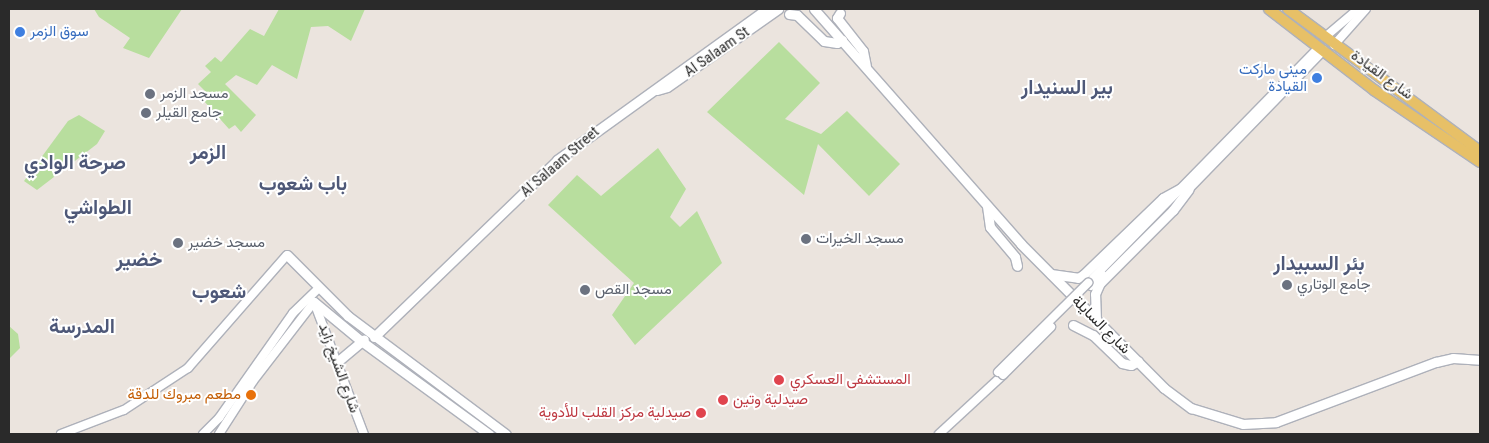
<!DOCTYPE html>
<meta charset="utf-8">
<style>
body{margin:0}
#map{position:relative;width:1489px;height:443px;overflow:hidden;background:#ebe4de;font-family:"Roboto Condensed",Vazirmatn,sans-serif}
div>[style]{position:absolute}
.green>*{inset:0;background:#b8de9e}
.roads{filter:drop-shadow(1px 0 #aeb1ba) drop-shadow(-1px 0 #aeb1ba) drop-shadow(0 1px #aeb1ba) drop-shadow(0 -1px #aeb1ba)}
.tertiary>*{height:8px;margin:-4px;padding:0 4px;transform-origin:4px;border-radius:4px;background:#fff}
.secondary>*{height:9px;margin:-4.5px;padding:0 4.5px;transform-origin:4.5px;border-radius:4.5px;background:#fff}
.primary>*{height:10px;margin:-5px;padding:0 5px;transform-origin:5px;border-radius:5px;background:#e7c067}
.bridges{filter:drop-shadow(1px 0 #aeb1ba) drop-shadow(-1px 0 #aeb1ba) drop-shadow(0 1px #aeb1ba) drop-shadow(0 -1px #aeb1ba)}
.tertiary-bridge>*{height:8px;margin:-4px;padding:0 4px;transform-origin:4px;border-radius:4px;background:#fff}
.dots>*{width:14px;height:14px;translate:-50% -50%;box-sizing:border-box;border:2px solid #fff;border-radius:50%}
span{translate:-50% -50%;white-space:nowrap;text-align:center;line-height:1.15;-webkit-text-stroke:4px #fff;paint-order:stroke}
.shop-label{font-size:15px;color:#366cbe}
.left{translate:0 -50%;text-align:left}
.right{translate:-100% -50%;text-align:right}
.street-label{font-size:15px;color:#2a2a2a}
.worship-label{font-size:15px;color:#5b616d}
.health-label{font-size:15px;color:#be3a42}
.food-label{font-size:15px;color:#c56008}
.district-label{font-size:20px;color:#4e5878;font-weight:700}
.frame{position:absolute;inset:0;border:10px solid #2a2a2a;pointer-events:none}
</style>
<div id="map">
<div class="green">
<i style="clip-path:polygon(94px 9px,182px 9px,149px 58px,123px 48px,130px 38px,99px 17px)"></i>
<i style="clip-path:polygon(279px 9px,365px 9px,351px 41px,328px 26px,311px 27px,297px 79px,272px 65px,257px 85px,236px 75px,225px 84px,256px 115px,241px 132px,235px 125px,229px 129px,204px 101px,209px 95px,198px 84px,211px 72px,205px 66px,215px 57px,221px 62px,250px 29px,264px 36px)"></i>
<i style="clip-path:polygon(779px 42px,820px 83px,785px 119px,821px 134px,847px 111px,900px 164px,869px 196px,818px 144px,804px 195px,707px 112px)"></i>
<i style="clip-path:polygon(79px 115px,105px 131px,97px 144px,37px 190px,24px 181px,68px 121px)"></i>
<i style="clip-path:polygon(658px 148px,686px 189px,670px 217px,680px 227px,697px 211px,722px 263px,635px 345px,612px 315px,634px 283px,548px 205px,577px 175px,601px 196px)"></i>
<i style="clip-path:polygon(9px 326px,18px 334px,20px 348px,9px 359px)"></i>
</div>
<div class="roads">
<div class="tertiary">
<i style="left:1325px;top:37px;width:43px;rotate:-40.3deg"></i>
<i style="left:1334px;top:45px;width:48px;rotate:-48.4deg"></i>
<i style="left:1185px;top:193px;width:199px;rotate:-45.8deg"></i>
<i style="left:1093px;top:278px;width:323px;rotate:-45.6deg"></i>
<i style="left:1091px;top:286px;width:16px;rotate:-45deg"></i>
<i style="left:61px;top:434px;width:67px;rotate:-20.9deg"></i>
<i style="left:124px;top:410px;width:77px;rotate:-33.3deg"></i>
<i style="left:188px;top:368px;width:150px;rotate:-48.8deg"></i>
<i style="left:203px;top:434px;width:23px;rotate:-45deg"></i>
<i style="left:219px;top:418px;width:128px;rotate:-54.8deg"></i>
<i style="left:293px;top:313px;width:35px;rotate:-44deg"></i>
<i style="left:219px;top:434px;width:63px;rotate:-57.3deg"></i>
<i style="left:253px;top:381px;width:100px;rotate:-52.3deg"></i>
<i style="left:314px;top:302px;width:141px;rotate:69.3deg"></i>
<i style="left:939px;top:434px;width:87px;rotate:-42.7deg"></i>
</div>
<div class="secondary">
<i style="left:814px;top:9px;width:313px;rotate:48.6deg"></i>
<i style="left:1021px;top:244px;width:203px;rotate:45.2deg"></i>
<i style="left:1164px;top:388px;width:34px;rotate:37deg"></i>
<i style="left:1191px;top:408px;width:54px;rotate:17.1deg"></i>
<i style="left:1243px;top:424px;width:33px;rotate:-3deg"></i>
<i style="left:1276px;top:422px;width:171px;rotate:-20.6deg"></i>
<i style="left:1436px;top:362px;width:17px;rotate:-13deg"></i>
<i style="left:1453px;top:358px;width:27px;rotate:4deg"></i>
<i style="left:840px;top:13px;width:6px;rotate:121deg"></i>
<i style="left:837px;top:18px;width:42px;rotate:51.8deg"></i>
<i style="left:863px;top:51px;width:15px;rotate:79deg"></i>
<i style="left:789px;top:14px;width:8px;rotate:7deg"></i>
<i style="left:797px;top:15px;width:37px;rotate:44deg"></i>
<i style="left:824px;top:41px;width:13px;rotate:9deg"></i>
<i style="left:837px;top:43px;width:6px;rotate:-31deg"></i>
<i style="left:657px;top:90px;width:10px;rotate:-17deg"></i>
<i style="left:667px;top:87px;width:136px;rotate:-35.1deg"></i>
<i style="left:987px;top:206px;width:21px;rotate:82deg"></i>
<i style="left:990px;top:227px;width:39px;rotate:50deg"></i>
<i style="left:1015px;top:257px;width:9px;rotate:77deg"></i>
<i style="left:287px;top:255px;width:86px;rotate:45deg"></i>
<i style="left:348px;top:316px;width:197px;rotate:36.8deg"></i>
<i style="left:1051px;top:274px;width:27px;rotate:8deg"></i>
<i style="left:1078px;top:278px;width:6px;rotate:-31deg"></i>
<i style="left:1083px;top:275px;width:111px;rotate:-43.9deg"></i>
<i style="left:1163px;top:198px;width:25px;rotate:-29deg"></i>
<i style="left:314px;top:302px;width:60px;rotate:39.6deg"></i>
<i style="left:360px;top:340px;width:160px;rotate:36.1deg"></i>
<i style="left:1096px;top:320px;width:26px;rotate:-92deg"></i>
<i style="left:1095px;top:294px;width:12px;rotate:-66deg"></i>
<i style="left:1100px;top:283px;width:103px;rotate:-45deg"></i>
<i style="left:1173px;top:210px;width:26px;rotate:-53deg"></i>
<i style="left:1073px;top:325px;width:22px;rotate:27deg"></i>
<i style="left:1093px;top:335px;width:40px;rotate:44deg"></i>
<i style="left:1122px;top:363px;width:9px;rotate:13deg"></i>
<i style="left:1131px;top:365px;width:8px;rotate:-30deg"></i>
<i style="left:374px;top:337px;width:255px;rotate:-44deg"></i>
<i style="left:557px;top:160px;width:258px;rotate:-35.8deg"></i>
<i style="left:337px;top:362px;width:35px;rotate:-40deg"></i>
</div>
<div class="primary">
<i style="left:1269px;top:9px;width:133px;rotate:37.6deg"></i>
<i style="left:1374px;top:90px;width:128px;rotate:34.2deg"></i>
<i style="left:1288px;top:9px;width:239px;rotate:36.5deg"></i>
</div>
</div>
<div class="bridges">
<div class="tertiary-bridge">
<i style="left:998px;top:372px;width:127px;rotate:-44.7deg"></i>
<i style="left:1003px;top:375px;width:68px;rotate:-45deg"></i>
</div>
</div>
<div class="dots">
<i style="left:20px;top:32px;background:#3f7fe0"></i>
<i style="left:1317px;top:78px;background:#3f7fe0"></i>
<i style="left:150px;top:94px;background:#6b7280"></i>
<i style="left:146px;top:113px;background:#6b7280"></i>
<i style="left:806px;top:239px;background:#6b7280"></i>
<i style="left:178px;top:243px;background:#6b7280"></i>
<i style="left:1287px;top:285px;background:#6b7280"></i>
<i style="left:585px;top:290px;background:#6b7280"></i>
<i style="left:779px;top:380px;background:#e0444e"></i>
<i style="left:251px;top:395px;background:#e8710a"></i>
<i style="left:723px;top:400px;background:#e0444e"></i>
<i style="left:701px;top:413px;background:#e0444e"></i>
</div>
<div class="shop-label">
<span class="left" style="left:30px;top:32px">سوق الزمر</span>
<span class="right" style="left:1307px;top:78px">ميني ماركت<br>القيادة</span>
</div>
<div class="street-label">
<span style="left:717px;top:52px;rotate:-35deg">Al Salaam St</span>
<span style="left:1382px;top:75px;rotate:36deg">شارع القيادة</span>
<span style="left:560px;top:162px;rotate:-41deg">Al Salaam Street</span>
<span style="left:1101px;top:325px;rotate:45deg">شارع السايلة</span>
<span style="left:339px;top:368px;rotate:70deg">شارع الشيخ زايد</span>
</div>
<div class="worship-label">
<span class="left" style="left:160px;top:94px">مسجد الزمر</span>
<span class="left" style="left:156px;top:113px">جامع القيلر</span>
<span class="left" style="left:816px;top:239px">مسجد الخيرات</span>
<span class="left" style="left:188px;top:243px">مسجد خضير</span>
<span class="left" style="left:1297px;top:285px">جامع الوتاري</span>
<span class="left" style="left:595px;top:290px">مسجد القص</span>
</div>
<div class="health-label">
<span class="left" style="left:790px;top:380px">المستشفى العسكري</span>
<span class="left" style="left:733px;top:400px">صيدلية وتين</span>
<span class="right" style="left:691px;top:413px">صيدلية مركز القلب للأدوية</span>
</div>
<div class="food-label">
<span class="right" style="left:241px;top:395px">مطعم مبروك للدقة</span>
</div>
<div class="district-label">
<span style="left:1067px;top:87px">بير السنيدار</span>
<span style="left:208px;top:152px">الزمر</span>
<span style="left:75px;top:162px">صرحة الوادي</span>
<span style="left:303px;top:183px">باب شعوب</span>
<span style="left:98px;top:207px">الطواشي</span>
<span style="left:139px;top:259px">خضير</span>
<span style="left:1319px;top:263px">بئر السبيدار</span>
<span style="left:219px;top:291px">شعوب</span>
<span style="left:82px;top:326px">المدرسة</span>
</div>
<div class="frame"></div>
</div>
